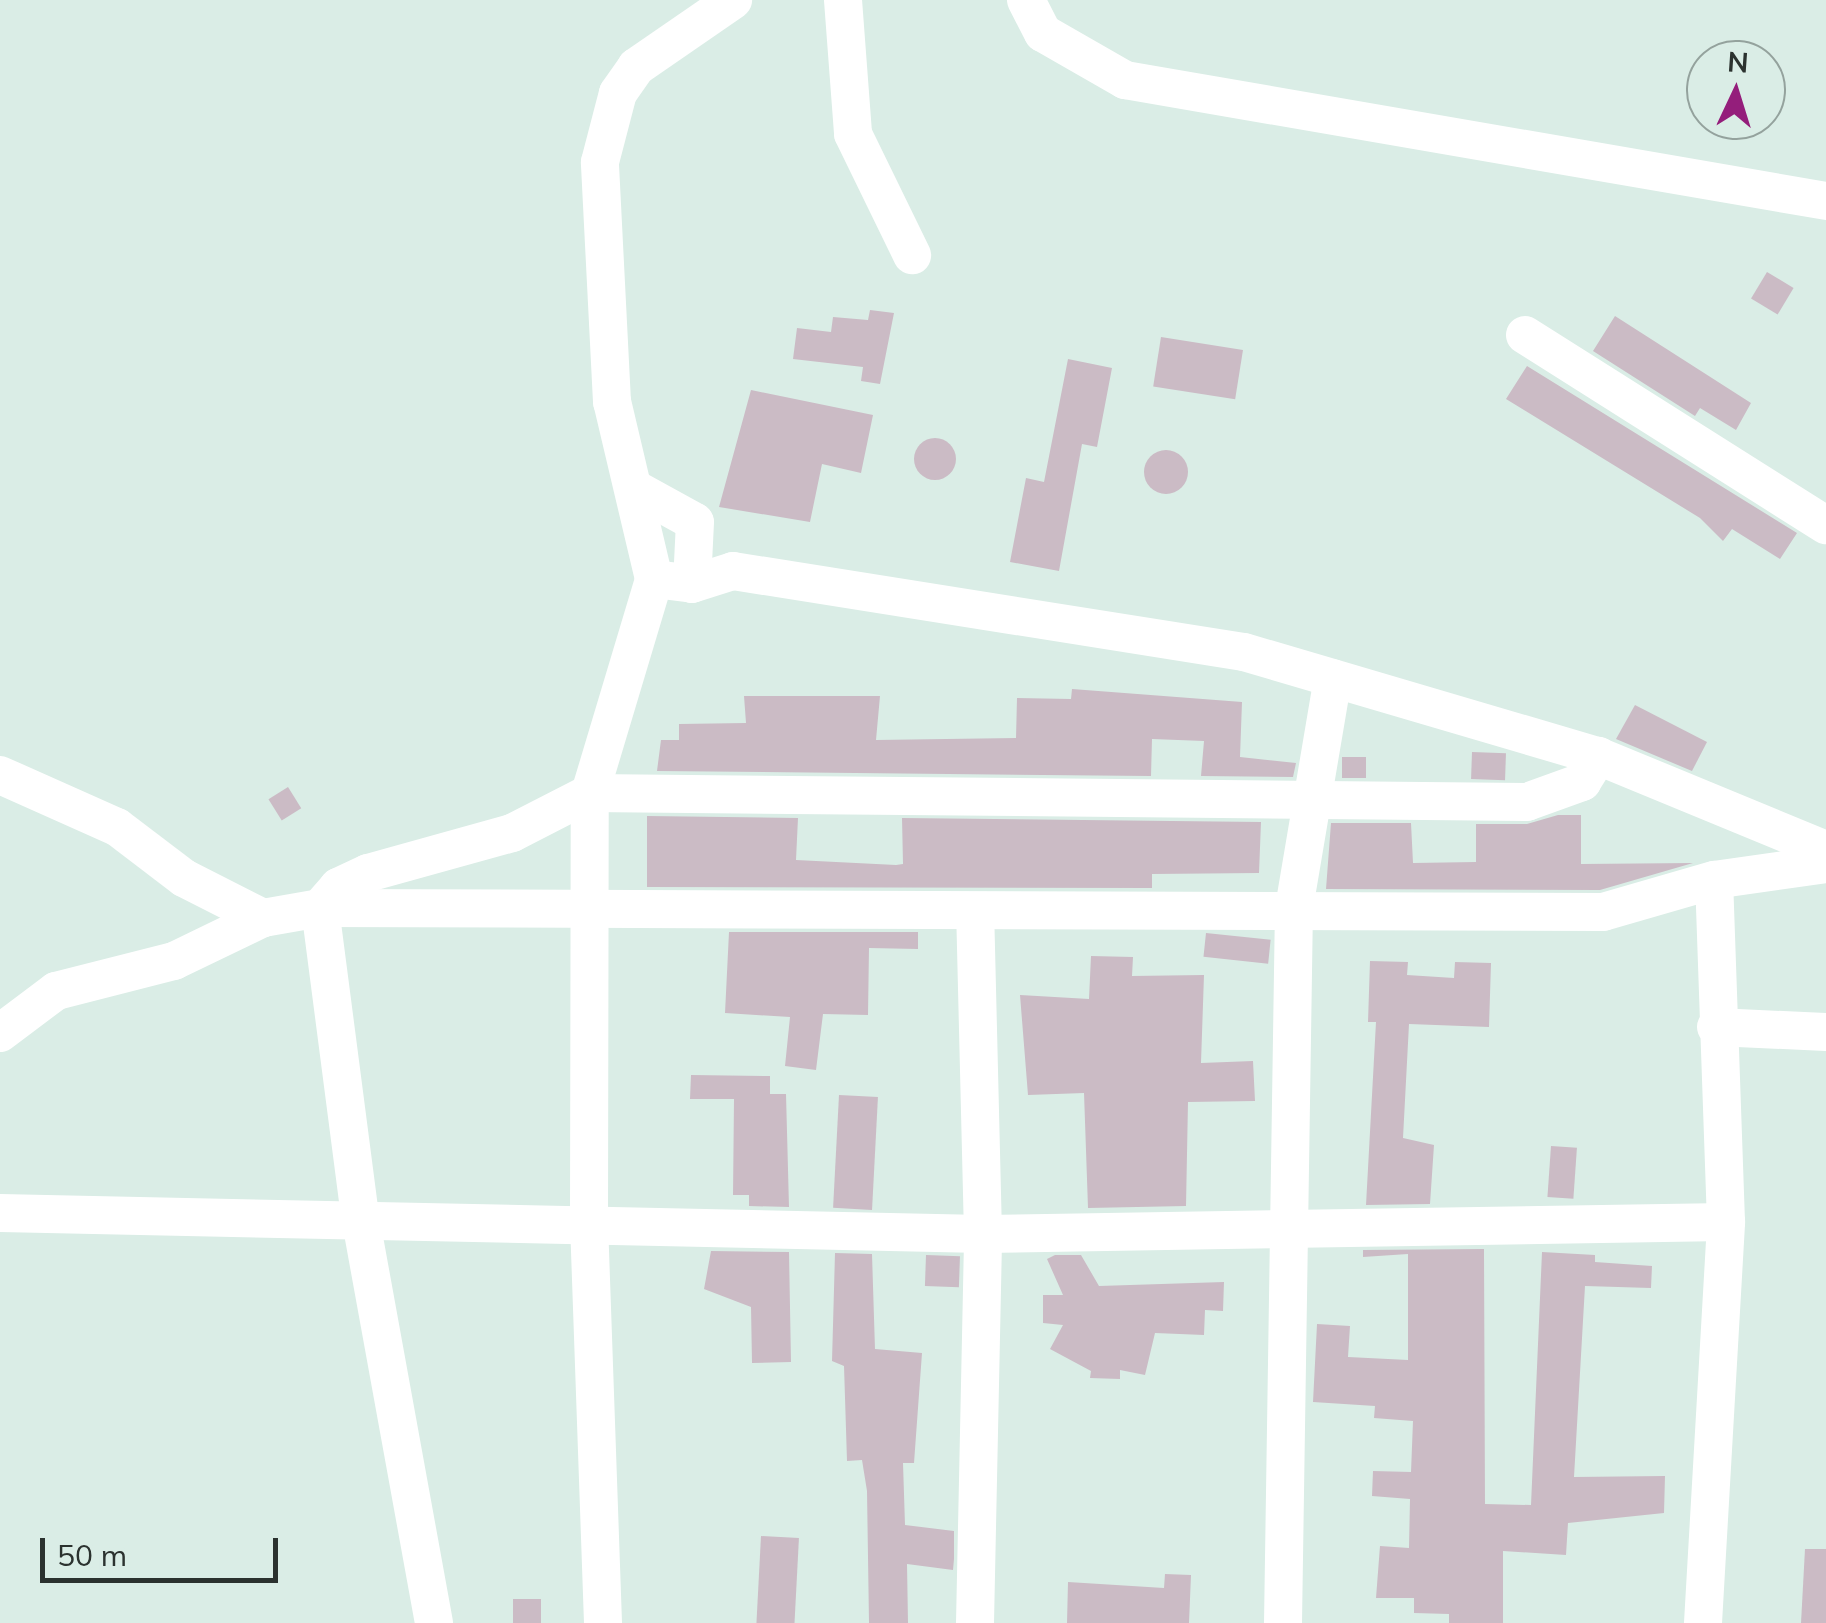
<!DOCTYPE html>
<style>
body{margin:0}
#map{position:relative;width:1826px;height:1623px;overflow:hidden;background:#daede6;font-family:Mulish,sans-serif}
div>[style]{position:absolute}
.building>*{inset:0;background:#cbbbc5;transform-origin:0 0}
.round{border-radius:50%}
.minor>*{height:38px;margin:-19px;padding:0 19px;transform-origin:19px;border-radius:19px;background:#fff}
span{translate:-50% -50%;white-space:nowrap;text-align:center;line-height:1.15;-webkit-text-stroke:8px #daede6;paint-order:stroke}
.north{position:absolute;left:1686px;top:40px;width:100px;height:100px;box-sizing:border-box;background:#daede6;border:2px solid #94a29d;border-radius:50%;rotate:4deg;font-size:28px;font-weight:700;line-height:40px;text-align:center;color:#2b322f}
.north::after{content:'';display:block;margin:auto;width:35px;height:45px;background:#941e7b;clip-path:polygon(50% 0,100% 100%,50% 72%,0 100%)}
.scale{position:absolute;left:40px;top:1538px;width:238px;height:45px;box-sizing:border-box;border:5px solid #2b322f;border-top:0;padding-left:12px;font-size:30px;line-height:35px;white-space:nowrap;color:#2b322f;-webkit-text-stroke:8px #daede6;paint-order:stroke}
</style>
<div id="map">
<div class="building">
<i style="left:1767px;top:272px;width:31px;height:31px;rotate:31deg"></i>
<i style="clip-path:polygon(870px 310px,894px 313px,880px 384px,861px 381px,863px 367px,793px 359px,797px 328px,831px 332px,833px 317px,868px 320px)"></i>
<i style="clip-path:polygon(1615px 316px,1751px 403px,1736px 430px,1700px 408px,1695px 416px,1593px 351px)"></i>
<i style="left:1161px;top:337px;width:83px;height:50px;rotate:9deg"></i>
<i style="clip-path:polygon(1068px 359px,1112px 368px,1097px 447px,1082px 444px,1059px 571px,1010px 562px,1026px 478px,1044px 482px)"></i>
<i style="clip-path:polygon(1527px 366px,1797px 533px,1780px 559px,1732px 529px,1723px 541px,1700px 518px,1506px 399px)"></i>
<i style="clip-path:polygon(751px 390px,873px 415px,861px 473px,822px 464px,810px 522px,719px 507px)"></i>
<i class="round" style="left:914px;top:438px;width:42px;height:42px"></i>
<i class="round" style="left:1144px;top:450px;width:44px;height:44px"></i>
<i style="clip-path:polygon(1072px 689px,1242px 702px,1240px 757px,1296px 763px,1293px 777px,1201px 776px,1204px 741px,1152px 739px,1151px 776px,657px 771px,661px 740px,679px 740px,679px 724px,746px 723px,744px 696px,880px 696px,876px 740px,1016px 738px,1017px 698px,1071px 699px)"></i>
<i style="clip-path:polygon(1635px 705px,1707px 742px,1692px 771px,1616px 739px)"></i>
<i style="left:1472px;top:752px;width:34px;height:27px;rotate:2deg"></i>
<i style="left:1342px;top:757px;width:24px;height:21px"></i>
<i style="left:288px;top:787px;width:25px;height:23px;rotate:58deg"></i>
<i style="clip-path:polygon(1558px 815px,1581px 815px,1581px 864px,1693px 863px,1600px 890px,1326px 889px,1331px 823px,1411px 823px,1413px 863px,1476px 862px,1476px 824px,1527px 824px)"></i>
<i style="clip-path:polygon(647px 816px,798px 818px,796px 860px,896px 865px,903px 864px,902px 818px,1261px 822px,1259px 873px,1152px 874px,1152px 888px,647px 887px)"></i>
<i style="clip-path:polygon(729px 932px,918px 932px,918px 949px,869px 948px,868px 1015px,823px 1014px,816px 1070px,785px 1066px,790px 1017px,725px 1013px)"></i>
<i style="left:1206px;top:933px;width:65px;height:24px;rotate:6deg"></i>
<i style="clip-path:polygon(1091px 956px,1133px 957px,1132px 976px,1204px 975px,1201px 1063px,1253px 1061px,1255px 1101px,1188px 1102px,1186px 1206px,1088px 1208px,1084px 1093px,1028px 1095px,1020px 995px,1089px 999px)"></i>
<i style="clip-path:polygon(1370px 961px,1408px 962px,1407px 975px,1454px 978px,1455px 962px,1491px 963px,1489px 1027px,1409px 1024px,1403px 1138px,1434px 1145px,1430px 1204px,1366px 1205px,1376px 1022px,1368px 1022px)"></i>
<i style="clip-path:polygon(691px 1075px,770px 1076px,770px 1094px,786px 1094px,789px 1207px,749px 1206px,749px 1195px,733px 1195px,734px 1099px,690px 1099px)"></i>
<i style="left:839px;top:1095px;width:39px;height:113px;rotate:3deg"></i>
<i style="left:1551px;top:1146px;width:26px;height:51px;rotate:4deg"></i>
<i style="clip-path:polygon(1484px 1249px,1485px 1504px,1531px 1505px,1542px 1252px,1595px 1255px,1595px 1262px,1652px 1266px,1651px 1288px,1585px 1286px,1574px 1477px,1665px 1476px,1664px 1513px,1568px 1523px,1566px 1555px,1503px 1551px,1503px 1623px,1449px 1623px,1449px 1614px,1414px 1613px,1414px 1598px,1376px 1598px,1380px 1546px,1409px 1548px,1410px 1499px,1372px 1496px,1373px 1471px,1411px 1472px,1413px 1421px,1374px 1418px,1375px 1406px,1313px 1402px,1317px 1324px,1350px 1326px,1348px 1357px,1408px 1360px,1408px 1254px,1363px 1257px,1363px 1250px)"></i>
<i style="clip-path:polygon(711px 1251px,789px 1252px,791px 1362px,752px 1363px,751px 1307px,704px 1289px)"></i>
<i style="clip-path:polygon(835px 1253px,872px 1254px,875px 1349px,922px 1353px,914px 1463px,903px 1463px,905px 1525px,954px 1531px,954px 1559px,953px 1570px,907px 1564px,908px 1623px,869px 1623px,867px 1491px,862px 1460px,847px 1461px,844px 1366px,832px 1361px)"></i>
<i style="left:926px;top:1255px;width:34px;height:31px;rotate:2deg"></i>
<i style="clip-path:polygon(1055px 1255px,1081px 1255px,1099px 1286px,1224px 1282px,1223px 1311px,1205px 1310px,1204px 1335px,1155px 1333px,1145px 1375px,1120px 1370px,1120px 1379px,1090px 1378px,1091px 1371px,1050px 1349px,1063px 1325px,1043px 1323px,1043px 1295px,1063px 1295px,1047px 1259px)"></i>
<i style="left:761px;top:1536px;width:38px;height:87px;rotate:3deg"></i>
<i style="clip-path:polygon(1805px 1549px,1826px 1549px,1826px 1623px,1801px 1623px)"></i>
<i style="clip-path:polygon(1165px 1574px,1191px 1575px,1189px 1623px,1067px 1623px,1068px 1582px,1164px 1588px)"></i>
<i style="left:513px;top:1599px;width:28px;height:24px"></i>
</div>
<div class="minor">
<i style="left:843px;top:0;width:134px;rotate:85.7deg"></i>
<i style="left:853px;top:134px;width:135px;rotate:64deg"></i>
<i style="left:1026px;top:0;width:37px;rotate:63deg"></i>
<i style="left:1043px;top:33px;width:95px;rotate:29.8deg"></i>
<i style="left:1125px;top:80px;width:711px;rotate:9.79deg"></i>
<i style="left:1525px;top:335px;width:356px;rotate:32.3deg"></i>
<i style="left:635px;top:489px;width:68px;rotate:28.8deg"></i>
<i style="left:695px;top:522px;width:62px;rotate:92.8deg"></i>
<i style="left:654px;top:579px;width:38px;rotate:7deg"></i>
<i style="left:692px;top:584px;width:43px;rotate:-17.6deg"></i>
<i style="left:733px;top:571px;width:517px;rotate:9.01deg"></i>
<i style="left:1244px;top:652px;width:369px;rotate:16.4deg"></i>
<i style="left:1598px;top:756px;width:247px;rotate:22.4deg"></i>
<i style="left:0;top:775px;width:128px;rotate:24deg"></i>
<i style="left:117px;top:827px;width:84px;rotate:37.3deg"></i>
<i style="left:184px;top:878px;width:89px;rotate:26.9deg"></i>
<i style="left:1716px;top:1027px;width:110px;rotate:2.6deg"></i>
<i style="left:0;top:1033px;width:70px;rotate:-36.9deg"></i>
<i style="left:56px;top:991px;width:122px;rotate:-14.3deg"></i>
<i style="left:174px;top:961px;width:99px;rotate:-25.8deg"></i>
<i style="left:263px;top:918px;width:58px;rotate:-10deg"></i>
<i style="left:320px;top:908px;width:1283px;rotate:0.18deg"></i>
<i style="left:1603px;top:912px;width:116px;rotate:-16.1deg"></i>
<i style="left:1714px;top:880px;width:113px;rotate:-8.1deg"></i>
<i style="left:0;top:1213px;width:983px;rotate:1.22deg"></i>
<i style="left:983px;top:1234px;width:743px;rotate:-0.93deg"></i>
<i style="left:434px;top:1623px;width:414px;rotate:-100.3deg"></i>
<i style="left:360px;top:1216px;width:311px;rotate:-97.4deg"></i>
<i style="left:320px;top:908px;width:28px;rotate:-49deg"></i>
<i style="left:338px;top:887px;width:33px;rotate:-25deg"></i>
<i style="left:368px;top:873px;width:149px;rotate:-15.5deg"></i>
<i style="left:512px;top:833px;width:88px;rotate:-27.1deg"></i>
<i style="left:590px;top:793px;width:223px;rotate:-73.3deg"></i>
<i style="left:654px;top:579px;width:182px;rotate:-103.3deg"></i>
<i style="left:612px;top:402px;width:240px;rotate:-92.9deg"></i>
<i style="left:600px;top:162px;width:71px;rotate:-75.4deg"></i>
<i style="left:618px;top:93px;width:32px;rotate:-55deg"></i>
<i style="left:636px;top:67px;width:118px;rotate:-34.6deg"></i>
<i style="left:603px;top:1623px;width:403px;rotate:-92deg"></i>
<i style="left:589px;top:1220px;width:427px;rotate:-89.9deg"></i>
<i style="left:590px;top:793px;width:937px;rotate:0.55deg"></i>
<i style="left:1527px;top:802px;width:59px;rotate:-20deg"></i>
<i style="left:1582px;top:782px;width:31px;rotate:-58deg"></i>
<i style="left:975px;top:1623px;width:389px;rotate:-88.8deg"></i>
<i style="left:983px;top:1234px;width:322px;rotate:-91.4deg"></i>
<i style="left:1283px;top:1623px;width:715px;rotate:-89.12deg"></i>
<i style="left:1294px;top:908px;width:233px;rotate:-80.4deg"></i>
<i style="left:1703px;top:1623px;width:402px;rotate:-86.7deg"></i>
<i style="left:1726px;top:1222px;width:342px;rotate:-92deg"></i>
</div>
<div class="north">N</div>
<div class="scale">50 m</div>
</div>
